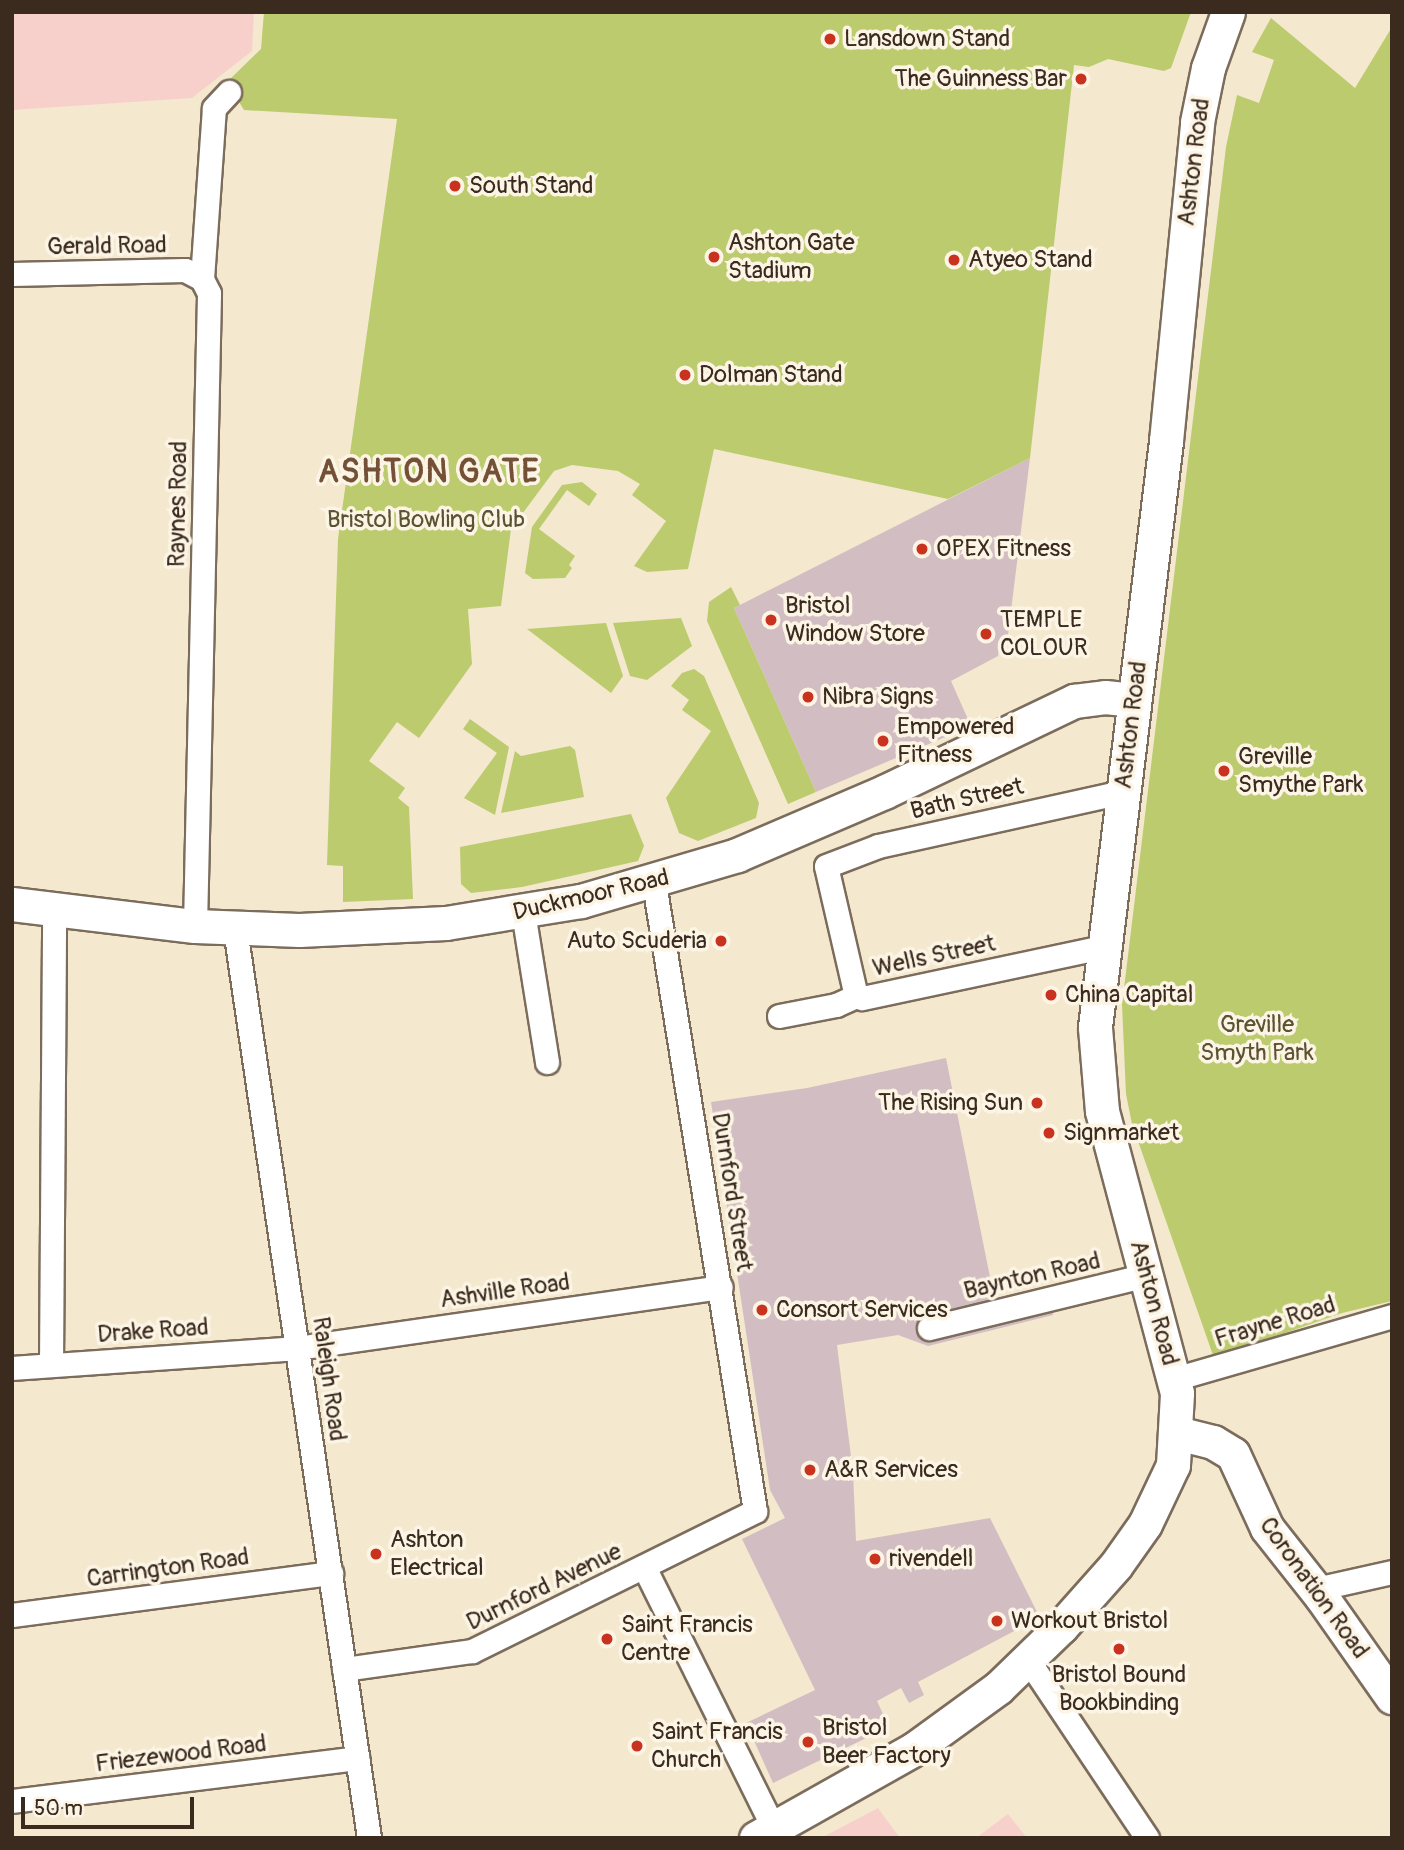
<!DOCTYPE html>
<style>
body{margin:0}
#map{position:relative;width:1404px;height:1850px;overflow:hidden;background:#f4e8ce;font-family:Pangolin,sans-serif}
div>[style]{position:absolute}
.built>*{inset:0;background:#f7d0cb}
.industrial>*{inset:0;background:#d2bec2}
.green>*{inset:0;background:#bbcb6e}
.roads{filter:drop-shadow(2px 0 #7c6c5c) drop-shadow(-2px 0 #7c6c5c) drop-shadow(0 2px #7c6c5c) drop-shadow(0 -2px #7c6c5c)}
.street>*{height:23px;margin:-11.5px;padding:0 11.5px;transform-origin:11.5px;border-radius:11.5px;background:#fff}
.secondary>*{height:33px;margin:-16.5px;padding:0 16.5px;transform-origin:16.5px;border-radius:16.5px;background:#fff}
.dots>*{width:19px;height:19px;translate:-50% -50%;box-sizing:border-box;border:4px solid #fcf5e5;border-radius:50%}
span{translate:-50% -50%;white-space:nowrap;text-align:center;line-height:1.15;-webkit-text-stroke:7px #fcf5e5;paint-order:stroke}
.poi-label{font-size:24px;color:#3b2a1e}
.left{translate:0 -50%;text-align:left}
.right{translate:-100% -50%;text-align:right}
.street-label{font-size:24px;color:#3b2a1e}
.park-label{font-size:24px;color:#5b5232}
.district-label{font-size:32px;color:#745136;font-weight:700;letter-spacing:2px}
.frame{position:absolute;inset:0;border:14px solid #3b2a1e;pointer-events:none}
.scale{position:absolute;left:21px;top:1797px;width:173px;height:32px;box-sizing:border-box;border:4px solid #3b2a1e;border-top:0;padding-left:9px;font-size:21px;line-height:24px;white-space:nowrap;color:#3b2a1e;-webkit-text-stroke:5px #fcf5e5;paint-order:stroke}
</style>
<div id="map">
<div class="built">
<i style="clip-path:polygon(12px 12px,254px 12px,252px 51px,192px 98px,12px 110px)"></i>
<i style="clip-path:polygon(878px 1808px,900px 1838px,821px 1838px)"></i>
<i style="clip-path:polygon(1008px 1814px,1027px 1838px,976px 1838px)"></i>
</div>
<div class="industrial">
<i style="clip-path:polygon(1030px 458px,1007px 643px,1000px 642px,998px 656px,951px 681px,971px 726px,816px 792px,734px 608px)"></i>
<i style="clip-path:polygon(946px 1058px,996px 1307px,1049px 1292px,1053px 1315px,928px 1346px,898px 1335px,837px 1345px,853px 1472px,856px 1541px,990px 1518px,1037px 1612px,1022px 1627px,918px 1682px,924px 1695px,909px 1703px,901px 1688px,877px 1701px,889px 1727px,773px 1783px,746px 1723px,815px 1690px,742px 1539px,785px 1518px,770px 1490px,711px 1102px,807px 1088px)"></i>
</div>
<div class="green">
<i style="clip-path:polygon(264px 12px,1191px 12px,1171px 68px,1164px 71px,1108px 59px,1089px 67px,1074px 65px,1030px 458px,948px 499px,714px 449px,688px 569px,647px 572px,634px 566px,666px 521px,632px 495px,640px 484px,618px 471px,572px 465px,554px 471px,511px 529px,501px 606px,468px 609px,472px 664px,419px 738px,397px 722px,369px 761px,405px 788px,398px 798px,409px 807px,413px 899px,343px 902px,343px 866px,327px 865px,338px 539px,397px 119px,244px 110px,227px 82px,261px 49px)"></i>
<i style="clip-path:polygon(1271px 18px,1355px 88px,1392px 27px,1392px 1301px,1342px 1313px,1214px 1358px,1132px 1124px,1126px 1094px,1122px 1005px,1226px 147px,1237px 95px,1259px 103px,1274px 60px,1252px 52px)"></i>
<i style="clip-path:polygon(582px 482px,597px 494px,589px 506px,567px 490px,539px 529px,575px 556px,569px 565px,572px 568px,565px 578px,533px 579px,525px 573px,532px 527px,562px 485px)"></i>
<i style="clip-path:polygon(731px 587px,740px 605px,734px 608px,816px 792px,788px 804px,707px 621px,709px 602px)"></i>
<i style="clip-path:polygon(681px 618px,692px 646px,647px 680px,630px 676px,613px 623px)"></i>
<i style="clip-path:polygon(606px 623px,623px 676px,611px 693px,527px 629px)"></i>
<i style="clip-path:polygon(694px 669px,704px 676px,759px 803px,756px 818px,698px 841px,679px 833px,666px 798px,711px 731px,682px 710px,689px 700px,671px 686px,682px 673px)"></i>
<i style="clip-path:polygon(470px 719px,509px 747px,495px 815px,464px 798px,497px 753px,463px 729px)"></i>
<i style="clip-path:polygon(570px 746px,575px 750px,584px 797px,501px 813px,515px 751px,521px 756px)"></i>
<i style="clip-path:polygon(631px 814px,644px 846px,638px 861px,522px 887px,471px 893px,461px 884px,460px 847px)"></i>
</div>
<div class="roads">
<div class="street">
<i style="left:12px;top:274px;width:173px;rotate:-1.3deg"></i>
<i style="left:185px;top:270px;width:19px;rotate:28deg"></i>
<i style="left:523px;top:912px;width:152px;rotate:80.9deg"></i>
<i style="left:195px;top:926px;width:633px;rotate:-88.73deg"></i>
<i style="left:209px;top:293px;width:16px;rotate:-117deg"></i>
<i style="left:202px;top:279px;width:171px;rotate:-86deg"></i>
<i style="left:214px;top:108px;width:22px;rotate:-47deg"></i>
<i style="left:235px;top:929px;width:919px;rotate:81.61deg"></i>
<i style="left:856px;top:996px;width:133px;rotate:-103deg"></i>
<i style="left:826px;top:866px;width:56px;rotate:-21deg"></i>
<i style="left:878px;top:846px;width:250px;rotate:-12.5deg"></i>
<i style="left:779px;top:1016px;width:58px;rotate:-10.9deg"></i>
<i style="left:836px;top:1005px;width:22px;rotate:-24deg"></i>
<i style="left:856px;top:996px;width:6px;rotate:18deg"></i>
<i style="left:862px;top:998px;width:245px;rotate:-12deg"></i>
<i style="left:929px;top:1328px;width:223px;rotate:-13.7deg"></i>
<i style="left:51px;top:1365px;width:455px;rotate:-89.6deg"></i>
<i style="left:12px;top:1368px;width:286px;rotate:-4deg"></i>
<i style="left:297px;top:1348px;width:428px;rotate:-8.2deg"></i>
<i style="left:1174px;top:1379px;width:227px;rotate:-16.1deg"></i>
<i style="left:644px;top:1567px;width:292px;rotate:63.6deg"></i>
<i style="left:1316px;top:1589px;width:78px;rotate:-12.6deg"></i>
<i style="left:12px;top:1615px;width:322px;rotate:-7.5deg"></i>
<i style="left:1028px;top:1660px;width:214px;rotate:56.2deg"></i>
<i style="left:344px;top:1669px;width:129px;rotate:-8deg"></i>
<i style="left:472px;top:1651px;width:316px;rotate:-26.3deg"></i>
<i style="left:755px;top:1511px;width:636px;rotate:-99.14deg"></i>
<i style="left:12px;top:1801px;width:348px;rotate:-7.1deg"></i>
</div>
<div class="secondary">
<i style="left:12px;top:904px;width:184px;rotate:6.9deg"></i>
<i style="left:195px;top:926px;width:104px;rotate:2.2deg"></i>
<i style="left:299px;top:930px;width:147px;rotate:-2.7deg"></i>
<i style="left:446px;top:923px;width:137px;rotate:-9.3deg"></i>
<i style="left:581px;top:901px;width:163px;rotate:-16.4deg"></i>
<i style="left:737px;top:855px;width:160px;rotate:-23.2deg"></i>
<i style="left:884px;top:792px;width:211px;rotate:-25.6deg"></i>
<i style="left:1074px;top:701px;width:31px;rotate:-7deg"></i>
<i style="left:1105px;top:697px;width:29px;rotate:6deg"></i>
<i style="left:1177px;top:1433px;width:37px;rotate:14deg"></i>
<i style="left:1213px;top:1442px;width:23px;rotate:31deg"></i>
<i style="left:1233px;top:1454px;width:81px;rotate:65.3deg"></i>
<i style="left:1267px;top:1528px;width:90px;rotate:51.7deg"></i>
<i style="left:1323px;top:1599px;width:120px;rotate:54.9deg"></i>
<i style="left:756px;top:1838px;width:181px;rotate:-29.4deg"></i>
<i style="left:914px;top:1749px;width:104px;rotate:-36deg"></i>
<i style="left:998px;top:1688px;width:88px;rotate:-44.1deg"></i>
<i style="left:1061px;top:1627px;width:83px;rotate:-48.4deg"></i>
<i style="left:1116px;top:1565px;width:50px;rotate:-54.7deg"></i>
<i style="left:1145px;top:1524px;width:65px;rotate:-64.6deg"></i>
<i style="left:1173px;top:1465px;width:72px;rotate:-86.8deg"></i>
<i style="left:1177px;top:1393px;width:292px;rotate:-104.9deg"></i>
<i style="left:1102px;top:1111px;width:84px;rotate:-94.8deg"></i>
<i style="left:1095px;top:1027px;width:590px;rotate:-83.09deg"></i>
<i style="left:1166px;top:441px;width:321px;rotate:-84.4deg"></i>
<i style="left:1197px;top:122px;width:55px;rotate:-78.5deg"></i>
<i style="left:1208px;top:68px;width:59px;rotate:-70.3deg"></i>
</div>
</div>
<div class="dots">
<i style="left:830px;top:39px;background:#c8321e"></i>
<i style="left:1081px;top:79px;background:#c8321e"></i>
<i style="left:455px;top:186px;background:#c8321e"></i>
<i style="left:714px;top:257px;background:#c8321e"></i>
<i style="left:954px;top:260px;background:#c8321e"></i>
<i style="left:685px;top:375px;background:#c8321e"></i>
<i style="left:922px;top:549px;background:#c8321e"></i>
<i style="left:771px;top:620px;background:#c8321e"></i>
<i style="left:986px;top:634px;background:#c8321e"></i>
<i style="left:808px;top:697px;background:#c8321e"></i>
<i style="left:883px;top:741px;background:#c8321e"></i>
<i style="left:1224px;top:771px;background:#c8321e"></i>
<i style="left:721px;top:941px;background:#c8321e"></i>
<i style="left:1051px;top:995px;background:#c8321e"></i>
<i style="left:1037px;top:1103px;background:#c8321e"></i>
<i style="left:1049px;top:1133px;background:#c8321e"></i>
<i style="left:762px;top:1310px;background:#c8321e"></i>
<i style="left:810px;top:1470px;background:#c8321e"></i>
<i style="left:376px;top:1554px;background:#c8321e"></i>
<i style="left:875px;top:1559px;background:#c8321e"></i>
<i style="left:997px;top:1621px;background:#c8321e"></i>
<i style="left:607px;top:1639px;background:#c8321e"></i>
<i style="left:1119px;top:1649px;background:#c8321e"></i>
<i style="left:808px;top:1742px;background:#c8321e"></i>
<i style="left:637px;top:1746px;background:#c8321e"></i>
</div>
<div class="poi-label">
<span class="left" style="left:844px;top:39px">Lansdown Stand</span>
<span class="right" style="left:1067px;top:79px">The Guinness Bar</span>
<span class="left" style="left:469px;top:186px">South Stand</span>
<span class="left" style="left:728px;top:257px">Ashton Gate<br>Stadium</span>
<span class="left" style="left:968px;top:260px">Atyeo Stand</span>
<span class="left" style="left:699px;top:375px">Dolman Stand</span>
<span class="left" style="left:936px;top:549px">OPEX Fitness</span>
<span class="left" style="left:785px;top:620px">Bristol<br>Window Store</span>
<span class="left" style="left:1000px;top:634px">TEMPLE<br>COLOUR</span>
<span class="left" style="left:822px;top:697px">Nibra Signs</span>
<span class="left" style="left:897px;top:741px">Empowered<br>Fitness</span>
<span class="left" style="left:1238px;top:771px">Greville<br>Smythe Park</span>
<span class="right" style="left:707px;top:941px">Auto Scuderia</span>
<span class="left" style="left:1065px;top:995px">China Capital</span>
<span class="right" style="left:1023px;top:1103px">The Rising Sun</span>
<span class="left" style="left:1063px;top:1133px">Signmarket</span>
<span class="left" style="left:776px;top:1310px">Consort Services</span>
<span class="left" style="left:824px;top:1470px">A&amp;R Services</span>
<span class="left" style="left:390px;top:1554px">Ashton<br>Electrical</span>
<span class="left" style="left:889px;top:1559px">rivendell</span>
<span class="left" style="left:1011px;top:1621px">Workout Bristol</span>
<span class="left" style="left:621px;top:1639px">Saint Francis<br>Centre</span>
<span style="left:1119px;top:1689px">Bristol Bound<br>Bookbinding</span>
<span class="left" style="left:822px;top:1742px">Bristol<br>Beer Factory</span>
<span class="left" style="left:651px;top:1746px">Saint Francis<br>Church</span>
</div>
<div class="street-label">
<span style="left:1194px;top:162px;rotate:-83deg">Ashton Road</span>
<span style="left:107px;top:246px;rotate:-1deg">Gerald Road</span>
<span style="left:178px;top:504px;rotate:-89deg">Raynes Road</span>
<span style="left:1131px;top:725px;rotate:-83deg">Ashton Road</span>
<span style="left:967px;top:799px;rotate:-13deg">Bath Street</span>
<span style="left:591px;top:895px;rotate:-13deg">Duckmoor Road</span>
<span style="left:934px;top:956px;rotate:-12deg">Wells Street</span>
<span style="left:732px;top:1192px;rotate:81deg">Durnford Street</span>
<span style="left:1032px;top:1276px;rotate:-13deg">Baynton Road</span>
<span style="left:505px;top:1291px;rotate:-8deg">Ashville Road</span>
<span style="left:1154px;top:1303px;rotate:75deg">Ashton Road</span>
<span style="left:1275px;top:1322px;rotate:-17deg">Frayne Road</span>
<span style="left:153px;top:1331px;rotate:-4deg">Drake Road</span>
<span style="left:329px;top:1379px;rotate:82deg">Raleigh Road</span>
<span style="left:168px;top:1568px;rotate:-8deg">Carrington Road</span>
<span style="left:544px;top:1587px;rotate:-26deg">Durnford Avenue</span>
<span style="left:1314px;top:1588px;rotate:54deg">Coronation Road</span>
<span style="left:181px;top:1754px;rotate:-7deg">Friezewood Road</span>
</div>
<div class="park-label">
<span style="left:426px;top:520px">Bristol Bowling Club</span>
<span style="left:1257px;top:1039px">Greville<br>Smyth Park</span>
</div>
<div class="district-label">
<span style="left:429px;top:472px">ASHTON GATE</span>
</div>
<div class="frame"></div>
<div class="scale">50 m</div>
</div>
